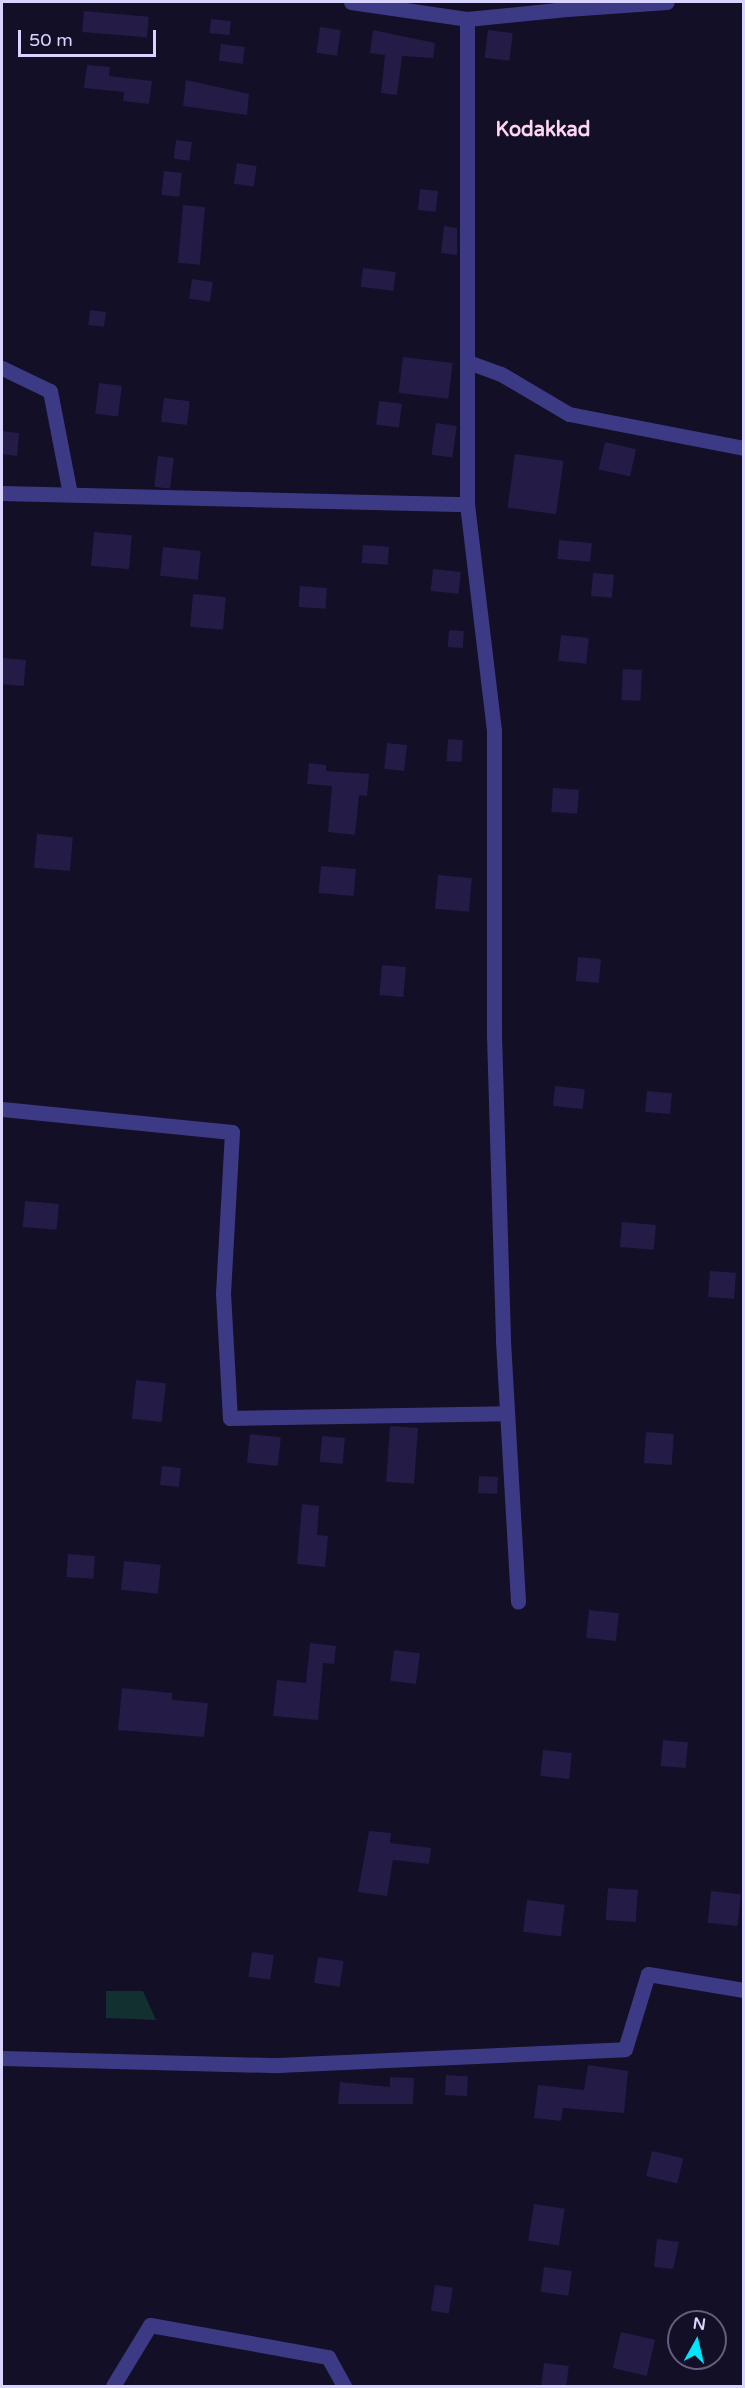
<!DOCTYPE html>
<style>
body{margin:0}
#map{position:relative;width:745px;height:2388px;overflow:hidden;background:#130f26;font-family:"Varela Round",sans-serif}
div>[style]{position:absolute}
.green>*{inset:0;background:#12302f}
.building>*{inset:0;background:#241b47;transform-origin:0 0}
.street>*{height:15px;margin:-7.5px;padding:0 7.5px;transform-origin:7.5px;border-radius:7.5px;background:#3d3a85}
span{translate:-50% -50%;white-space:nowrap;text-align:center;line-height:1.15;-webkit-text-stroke:6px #130f26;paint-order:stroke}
.quarter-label{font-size:20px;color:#ffd6f0;font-weight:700}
.frame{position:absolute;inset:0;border:3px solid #d9d4ff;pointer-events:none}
.north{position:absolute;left:667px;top:2310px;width:60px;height:60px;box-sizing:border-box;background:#130f26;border:2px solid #625e7d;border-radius:50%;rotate:8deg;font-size:16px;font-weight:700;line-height:24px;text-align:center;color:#d9d4ff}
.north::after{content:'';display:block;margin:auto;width:21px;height:27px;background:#00e5ff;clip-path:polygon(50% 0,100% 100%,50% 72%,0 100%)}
.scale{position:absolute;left:18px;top:30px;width:138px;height:27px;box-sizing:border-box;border:3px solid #d9d4ff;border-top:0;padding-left:8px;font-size:18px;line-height:21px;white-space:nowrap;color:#d9d4ff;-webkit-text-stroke:4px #130f26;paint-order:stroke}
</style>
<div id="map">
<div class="green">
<i style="clip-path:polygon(106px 1991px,143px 1991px,156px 2020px,106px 2018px)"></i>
</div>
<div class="building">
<i style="left:84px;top:11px;width:65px;height:21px;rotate:5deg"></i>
<i style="left:211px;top:19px;width:20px;height:14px;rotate:6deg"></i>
<i style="left:320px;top:27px;width:21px;height:26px;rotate:8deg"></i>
<i style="clip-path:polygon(373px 30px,435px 43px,433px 58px,402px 56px,397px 95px,381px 93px,385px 55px,370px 53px)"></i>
<i style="left:488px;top:30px;width:25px;height:28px;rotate:7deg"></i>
<i style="left:221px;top:44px;width:24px;height:17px;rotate:7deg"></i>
<i style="clip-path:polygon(87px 65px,110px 67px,109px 76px,152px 81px,149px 104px,123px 101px,124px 92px,84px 88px)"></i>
<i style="clip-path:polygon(186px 80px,249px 94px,247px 115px,183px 106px)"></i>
<i style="left:176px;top:140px;width:16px;height:19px;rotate:7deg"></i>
<i style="left:237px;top:163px;width:20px;height:21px;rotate:9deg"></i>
<i style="left:164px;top:171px;width:18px;height:24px;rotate:6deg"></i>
<i style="left:420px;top:189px;width:18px;height:21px;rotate:6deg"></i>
<i style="left:183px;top:205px;width:22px;height:58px;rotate:5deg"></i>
<i style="clip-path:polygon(444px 226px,457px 228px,457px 255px,441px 253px)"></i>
<i style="left:363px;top:268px;width:33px;height:19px;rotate:7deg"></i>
<i style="left:192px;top:279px;width:21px;height:20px;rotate:8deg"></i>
<i style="left:90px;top:310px;width:16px;height:15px;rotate:7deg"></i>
<i style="left:403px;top:357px;width:50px;height:36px;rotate:7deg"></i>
<i style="left:99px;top:383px;width:23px;height:31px;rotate:7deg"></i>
<i style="left:164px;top:398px;width:26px;height:24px;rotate:7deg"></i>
<i style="left:379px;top:401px;width:23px;height:24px;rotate:7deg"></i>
<i style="left:436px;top:423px;width:21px;height:32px;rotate:8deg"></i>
<i style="clip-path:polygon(2px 431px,19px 433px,17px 456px,2px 454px)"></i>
<i style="left:605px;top:442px;width:32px;height:28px;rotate:13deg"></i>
<i style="left:515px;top:454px;width:49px;height:54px;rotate:8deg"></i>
<i style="left:158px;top:456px;width:16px;height:31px;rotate:7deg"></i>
<i style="left:94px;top:532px;width:38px;height:34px;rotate:5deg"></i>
<i style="left:559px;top:540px;width:33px;height:19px;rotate:5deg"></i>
<i style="left:363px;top:545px;width:26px;height:18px;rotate:4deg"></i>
<i style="left:163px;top:547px;width:38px;height:29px;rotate:6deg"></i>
<i style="left:433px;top:569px;width:28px;height:22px;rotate:6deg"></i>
<i style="left:593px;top:573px;width:21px;height:23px;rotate:5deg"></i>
<i style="left:300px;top:586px;width:27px;height:21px;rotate:4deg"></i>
<i style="left:193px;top:594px;width:33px;height:33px;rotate:5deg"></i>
<i style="left:449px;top:630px;width:15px;height:17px;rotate:4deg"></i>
<i style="left:561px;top:635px;width:28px;height:26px;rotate:6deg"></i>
<i style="left:2px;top:658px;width:24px;height:26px;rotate:5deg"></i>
<i style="left:623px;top:669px;width:19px;height:31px;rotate:3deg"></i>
<i style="left:448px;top:739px;width:15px;height:22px;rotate:4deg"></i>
<i style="left:387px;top:743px;width:20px;height:26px;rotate:6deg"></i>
<i style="clip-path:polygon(309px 763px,326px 765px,326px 771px,369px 774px,367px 796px,359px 795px,355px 835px,328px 832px,332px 786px,307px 784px)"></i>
<i style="left:553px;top:788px;width:26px;height:24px;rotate:4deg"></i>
<i style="left:37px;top:834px;width:36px;height:34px;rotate:5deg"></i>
<i style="left:321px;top:866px;width:35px;height:27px;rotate:5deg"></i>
<i style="left:438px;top:875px;width:34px;height:34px;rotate:5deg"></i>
<i style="left:578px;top:957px;width:23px;height:24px;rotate:5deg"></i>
<i style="left:382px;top:965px;width:24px;height:30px;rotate:5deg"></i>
<i style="left:555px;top:1086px;width:30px;height:20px;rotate:6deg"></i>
<i style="left:647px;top:1091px;width:25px;height:21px;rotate:5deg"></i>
<i style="left:25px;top:1201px;width:34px;height:26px;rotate:5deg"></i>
<i style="left:622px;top:1222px;width:34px;height:25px;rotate:5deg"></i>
<i style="left:710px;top:1271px;width:26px;height:26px;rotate:4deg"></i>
<i style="left:136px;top:1380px;width:30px;height:39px;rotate:6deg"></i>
<i style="left:390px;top:1426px;width:28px;height:56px;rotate:4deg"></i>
<i style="left:646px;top:1432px;width:28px;height:31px;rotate:4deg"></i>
<i style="left:250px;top:1434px;width:31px;height:29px;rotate:6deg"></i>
<i style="left:322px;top:1436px;width:23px;height:26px;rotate:5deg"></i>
<i style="left:162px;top:1466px;width:19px;height:19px;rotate:6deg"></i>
<i style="left:479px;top:1476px;width:19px;height:17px;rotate:3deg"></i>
<i style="clip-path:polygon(302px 1504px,319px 1506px,317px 1535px,328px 1536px,325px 1567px,297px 1564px)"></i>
<i style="left:68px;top:1554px;width:27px;height:23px;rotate:4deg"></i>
<i style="left:124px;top:1561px;width:37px;height:29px;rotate:6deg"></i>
<i style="left:589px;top:1610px;width:30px;height:28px;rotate:6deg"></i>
<i style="clip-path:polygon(310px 1643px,336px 1646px,334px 1664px,323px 1663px,318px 1720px,273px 1716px,277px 1680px,306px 1683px)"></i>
<i style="left:394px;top:1650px;width:26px;height:31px;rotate:7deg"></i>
<i style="clip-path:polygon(122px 1688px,172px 1693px,172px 1700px,208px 1703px,204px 1737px,118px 1730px)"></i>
<i style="left:663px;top:1740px;width:25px;height:26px;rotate:5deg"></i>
<i style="left:543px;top:1750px;width:29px;height:26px;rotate:6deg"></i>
<i style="clip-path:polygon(369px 1831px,391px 1833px,390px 1843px,431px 1848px,429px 1864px,393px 1860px,387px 1896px,358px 1892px)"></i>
<i style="left:608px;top:1888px;width:30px;height:32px;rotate:4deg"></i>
<i style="left:711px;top:1891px;width:30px;height:32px;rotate:6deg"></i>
<i style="left:527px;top:1900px;width:38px;height:32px;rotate:7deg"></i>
<i style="left:252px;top:1952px;width:22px;height:25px;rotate:8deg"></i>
<i style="left:318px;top:1957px;width:26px;height:26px;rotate:9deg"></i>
<i style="clip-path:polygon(588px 2065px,628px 2071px,624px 2113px,563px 2108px,561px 2121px,534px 2118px,538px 2085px,584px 2090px)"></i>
<i style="left:446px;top:2075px;width:22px;height:20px;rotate:3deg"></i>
<i style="clip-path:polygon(390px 2077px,414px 2078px,413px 2104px,338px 2104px,340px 2082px,390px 2087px)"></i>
<i style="left:652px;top:2151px;width:32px;height:26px;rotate:13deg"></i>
<i style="left:534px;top:2204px;width:31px;height:37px;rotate:9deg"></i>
<i style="clip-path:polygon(657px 2239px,679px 2242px,673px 2269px,654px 2267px)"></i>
<i style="left:544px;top:2267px;width:28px;height:25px;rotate:8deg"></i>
<i style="left:435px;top:2285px;width:18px;height:26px;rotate:9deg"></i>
<i style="left:621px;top:2332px;width:35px;height:37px;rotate:13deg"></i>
<i style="left:544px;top:2363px;width:25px;height:23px;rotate:7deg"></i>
</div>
<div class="street">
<i style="left:351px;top:2px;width:117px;rotate:8.3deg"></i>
<i style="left:567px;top:9px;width:100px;rotate:-4deg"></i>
<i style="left:468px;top:362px;width:35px;rotate:20deg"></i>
<i style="left:501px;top:374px;width:79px;rotate:30.5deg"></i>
<i style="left:569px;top:414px;width:178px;rotate:11deg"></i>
<i style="left:2px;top:368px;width:53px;rotate:25.6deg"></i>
<i style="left:50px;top:391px;width:105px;rotate:79deg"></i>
<i style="left:2px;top:493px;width:465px;rotate:1.4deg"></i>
<i style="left:467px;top:504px;width:485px;rotate:-90deg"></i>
<i style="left:467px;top:19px;width:100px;rotate:-5.7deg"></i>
<i style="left:567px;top:9px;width:7px;rotate:-90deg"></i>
<i style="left:467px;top:504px;width:229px;rotate:83.2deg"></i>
<i style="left:494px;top:731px;width:304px;rotate:90deg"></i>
<i style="left:494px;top:1035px;width:306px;rotate:88.3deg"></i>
<i style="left:503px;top:1341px;width:261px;rotate:86.7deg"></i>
<i style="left:2px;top:1109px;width:231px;rotate:5.7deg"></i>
<i style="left:232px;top:1132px;width:161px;rotate:93.2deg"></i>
<i style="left:223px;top:1293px;width:125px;rotate:86.8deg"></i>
<i style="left:230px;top:1418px;width:277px;rotate:-1deg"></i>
<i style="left:2px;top:2058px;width:276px;rotate:1.5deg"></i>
<i style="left:278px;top:2065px;width:347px;rotate:-2.6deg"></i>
<i style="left:625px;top:2049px;width:78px;rotate:-73deg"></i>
<i style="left:648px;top:1974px;width:97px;rotate:9.5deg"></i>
<i style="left:113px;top:2386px;width:71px;rotate:-58.8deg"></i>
<i style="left:150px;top:2325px;width:181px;rotate:10.2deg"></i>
<i style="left:328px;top:2357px;width:33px;rotate:61deg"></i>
</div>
<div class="quarter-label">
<span style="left:543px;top:130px">Kodakkad</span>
</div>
<div class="frame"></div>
<div class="north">N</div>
<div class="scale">50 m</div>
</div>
